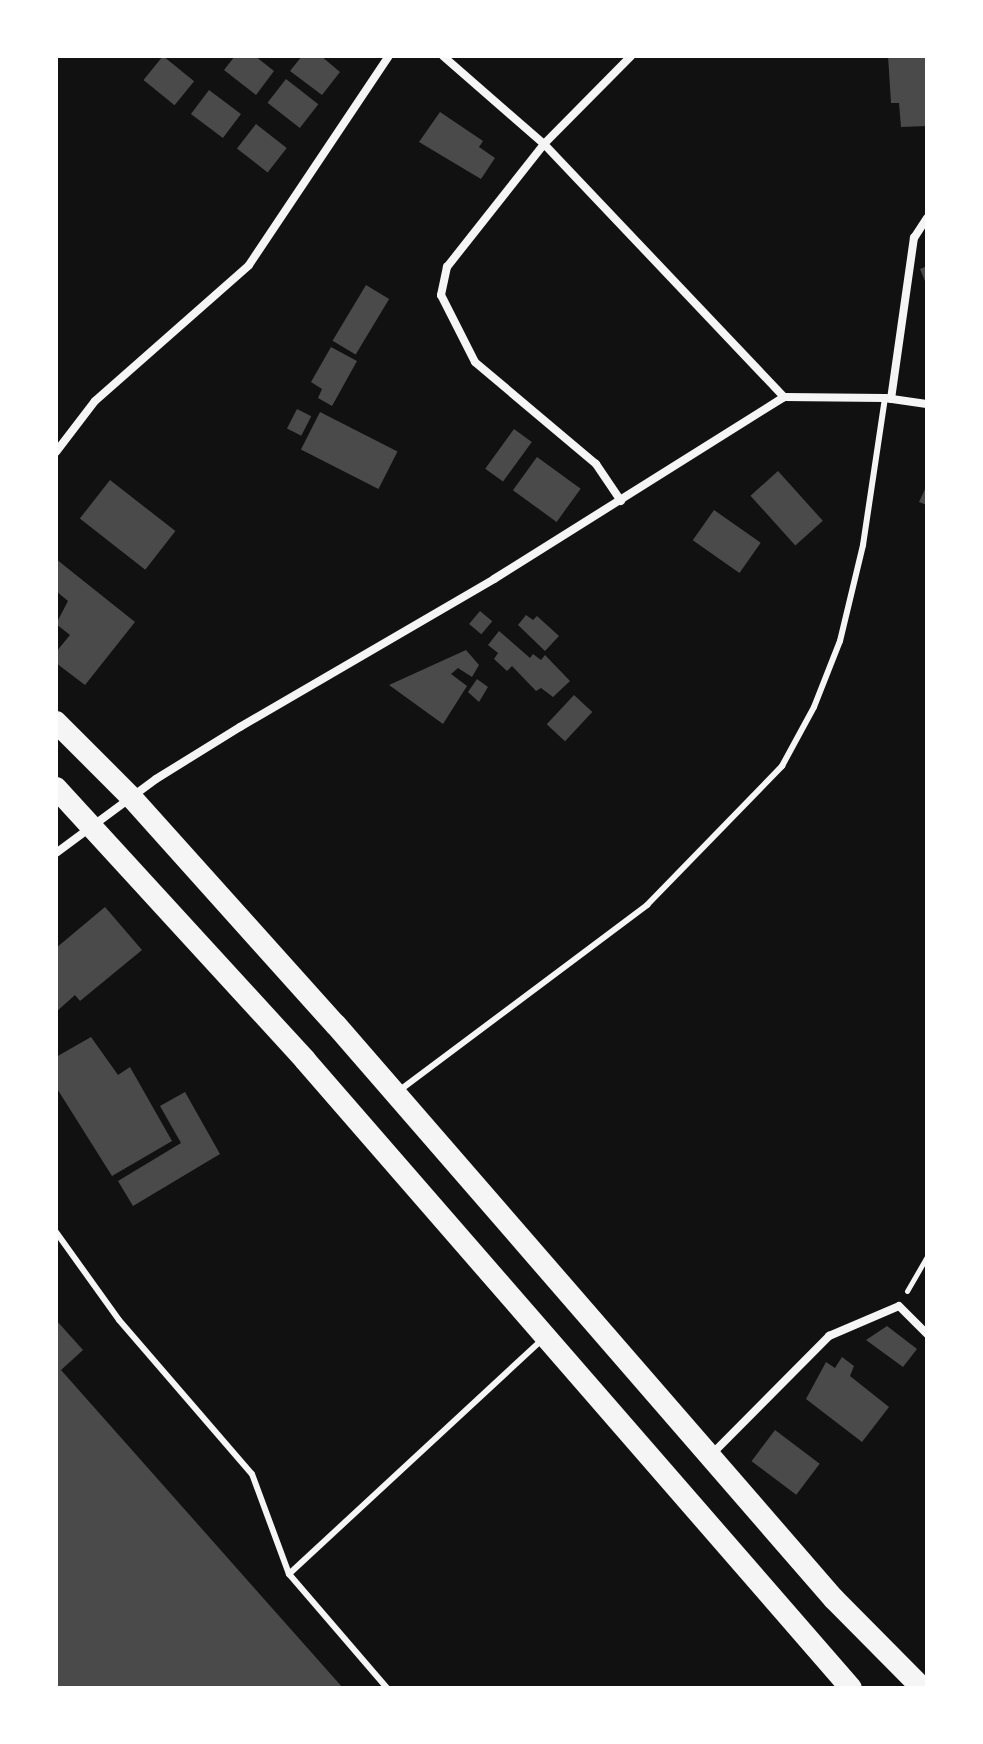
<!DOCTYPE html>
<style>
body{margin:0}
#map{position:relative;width:983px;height:1744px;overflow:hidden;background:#111;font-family:Roboto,sans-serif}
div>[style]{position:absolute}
.building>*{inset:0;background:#4a4a4a;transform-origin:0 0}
.path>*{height:5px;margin:-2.5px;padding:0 2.5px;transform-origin:2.5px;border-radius:2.5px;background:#f5f5f5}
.service>*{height:6px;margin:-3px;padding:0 3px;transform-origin:3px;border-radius:3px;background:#f5f5f5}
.minor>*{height:8px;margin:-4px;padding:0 4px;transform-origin:4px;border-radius:4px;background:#f5f5f5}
.trunk>*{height:22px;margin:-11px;padding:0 11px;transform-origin:11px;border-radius:11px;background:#f5f5f5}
span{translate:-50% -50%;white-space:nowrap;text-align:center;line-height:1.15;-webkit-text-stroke:6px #fff;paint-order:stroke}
.frame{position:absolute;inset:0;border:58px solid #fff;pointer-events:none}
</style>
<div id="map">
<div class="building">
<i style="left:163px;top:56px;width:40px;height:31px;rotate:39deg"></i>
<i style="clip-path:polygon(235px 56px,255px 56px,274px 71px,256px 95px,224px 70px)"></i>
<i style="clip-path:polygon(302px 56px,321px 56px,340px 72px,322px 95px,290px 71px)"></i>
<i style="clip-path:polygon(888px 56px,927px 56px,927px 126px,901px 127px,899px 103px,891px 103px)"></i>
<i style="left:286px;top:79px;width:41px;height:30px;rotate:38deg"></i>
<i style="left:209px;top:90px;width:40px;height:30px;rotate:37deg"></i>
<i style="clip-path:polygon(440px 112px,483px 141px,479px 147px,495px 158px,481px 179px,419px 142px)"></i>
<i style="left:256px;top:124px;width:39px;height:31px;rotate:38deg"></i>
<i style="clip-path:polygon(927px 266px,927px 286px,920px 269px)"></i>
<i style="left:366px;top:285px;width:27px;height:65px;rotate:31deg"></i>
<i style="clip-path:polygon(331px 347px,357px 361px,332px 406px,318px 398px,322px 389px,311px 382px)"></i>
<i style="left:297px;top:409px;width:16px;height:22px;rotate:27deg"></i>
<i style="left:320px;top:412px;width:87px;height:42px;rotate:27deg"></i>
<i style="left:514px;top:429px;width:22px;height:49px;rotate:36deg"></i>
<i style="left:537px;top:457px;width:54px;height:41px;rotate:36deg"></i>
<i style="left:778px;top:471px;width:67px;height:37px;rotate:48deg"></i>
<i style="left:110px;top:480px;width:83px;height:49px;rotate:38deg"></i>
<i style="clip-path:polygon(927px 485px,927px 505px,919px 502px)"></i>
<i style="left:714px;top:510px;width:57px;height:37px;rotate:35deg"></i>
<i style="clip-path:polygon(56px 559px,135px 622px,85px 685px,56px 663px,56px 652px,70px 635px,56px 624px,68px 601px,56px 591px)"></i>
<i style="left:480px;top:611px;width:16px;height:17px;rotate:40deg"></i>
<i style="clip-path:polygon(526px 615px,533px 620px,537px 616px,559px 636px,545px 651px,518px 625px)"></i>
<i style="clip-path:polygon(499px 631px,530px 658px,533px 654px,541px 660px,545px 655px,570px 681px,553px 697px,541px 688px,536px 691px,512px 666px,507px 671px,494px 659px,498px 653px,488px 645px)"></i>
<i style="clip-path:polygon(466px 650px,479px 665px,472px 677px,458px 668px,451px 674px,467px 686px,443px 724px,389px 685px)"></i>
<i style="clip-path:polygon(477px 679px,488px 687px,479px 702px,468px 692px)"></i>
<i style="left:574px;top:695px;width:25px;height:40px;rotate:43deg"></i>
<i style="clip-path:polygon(105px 907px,142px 950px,80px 1001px,75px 995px,56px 1012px,56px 948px)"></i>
<i style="clip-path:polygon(91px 1037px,118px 1075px,130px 1067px,172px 1141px,112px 1176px,56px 1087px,56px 1057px)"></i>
<i style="clip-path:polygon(185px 1092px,220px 1154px,133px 1206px,118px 1181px,181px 1143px,160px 1106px)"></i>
<i style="clip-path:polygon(56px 1320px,83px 1350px,61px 1370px,343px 1688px,56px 1688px)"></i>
<i style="clip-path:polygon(887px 1326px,917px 1349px,903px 1367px,866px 1340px)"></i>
<i style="clip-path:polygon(842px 1357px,854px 1366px,850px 1376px,889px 1407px,862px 1442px,806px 1399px,826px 1362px,835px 1368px)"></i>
<i style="left:775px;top:1430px;width:56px;height:39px;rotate:37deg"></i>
</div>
<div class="path">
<i style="left:907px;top:1291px;width:39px;rotate:-60deg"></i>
</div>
<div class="service">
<i style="left:400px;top:1090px;width:309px;rotate:-36.8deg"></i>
<i style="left:647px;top:905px;width:194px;rotate:-45.8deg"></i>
<i style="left:782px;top:766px;width:67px;rotate:-61.5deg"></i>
<i style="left:814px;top:707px;width:71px;rotate:-68.5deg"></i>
<i style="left:840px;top:641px;width:99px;rotate:-76.5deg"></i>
<i style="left:863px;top:545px;width:149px;rotate:-81.5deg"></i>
<i style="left:56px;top:1232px;width:108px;rotate:54.4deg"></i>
<i style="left:119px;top:1320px;width:203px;rotate:49.2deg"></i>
<i style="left:252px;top:1474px;width:107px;rotate:69.7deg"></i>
<i style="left:289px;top:1574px;width:150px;rotate:49.3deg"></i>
<i style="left:289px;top:1574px;width:345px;rotate:-42.8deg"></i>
</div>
<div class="minor">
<i style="left:443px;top:56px;width:134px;rotate:41.1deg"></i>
<i style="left:544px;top:144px;width:349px;rotate:46.5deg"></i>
<i style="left:891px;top:399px;width:163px;rotate:-81.9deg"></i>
<i style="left:914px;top:238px;width:24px;rotate:-57deg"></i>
<i style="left:56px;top:452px;width:64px;rotate:-52.6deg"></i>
<i style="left:95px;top:401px;width:205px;rotate:-41.4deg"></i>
<i style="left:249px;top:265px;width:252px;rotate:-56.2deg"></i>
<i style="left:621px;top:501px;width:45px;rotate:-124deg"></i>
<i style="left:596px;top:464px;width:158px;rotate:-139.9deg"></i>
<i style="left:475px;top:362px;width:75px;rotate:-116.9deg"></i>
<i style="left:441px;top:295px;width:29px;rotate:-78deg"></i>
<i style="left:447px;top:267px;width:157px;rotate:-51.7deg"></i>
<i style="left:544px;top:144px;width:124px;rotate:-45.3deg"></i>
<i style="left:56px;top:853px;width:124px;rotate:-36.5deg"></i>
<i style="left:156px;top:779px;width:99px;rotate:-31.8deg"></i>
<i style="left:240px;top:727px;width:294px;rotate:-30.2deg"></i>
<i style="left:494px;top:579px;width:342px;rotate:-32.1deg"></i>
<i style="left:784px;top:397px;width:101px;rotate:0.6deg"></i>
<i style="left:885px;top:398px;width:42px;rotate:8.1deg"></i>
<i style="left:711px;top:1455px;width:168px;rotate:-45.2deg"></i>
<i style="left:829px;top:1336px;width:76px;rotate:-23.2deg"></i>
<i style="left:899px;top:1306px;width:40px;rotate:45deg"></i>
</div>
<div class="trunk">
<i style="left:56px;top:722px;width:107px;rotate:45deg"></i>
<i style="left:132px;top:798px;width:305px;rotate:48.1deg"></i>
<i style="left:336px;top:1025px;width:760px;rotate:49.06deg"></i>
<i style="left:834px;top:1599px;width:125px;rotate:45.3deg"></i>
<i style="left:56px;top:788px;width:369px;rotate:47.5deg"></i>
<i style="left:305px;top:1060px;width:832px;rotate:49deg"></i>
</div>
<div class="frame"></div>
</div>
